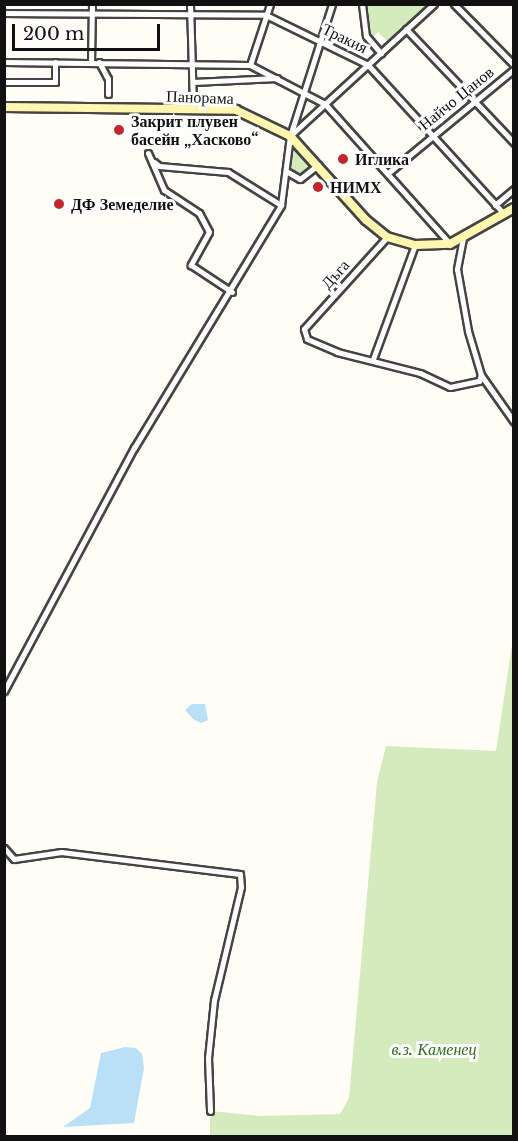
<!DOCTYPE html>
<meta charset="utf-8">
<style>
body{margin:0}
#map{position:relative;width:518px;height:1141px;overflow:hidden;background:#fffdf5;font-family:"Libre Baskerville",serif}
div>[style]{position:absolute}
.green>*{inset:0;background:#d5ebbd}
.water>*{inset:0;background:#b9e0f7}
.roads{filter:drop-shadow(2px 0 #444) drop-shadow(-2px 0 #444) drop-shadow(0 2px #444) drop-shadow(0 -2px #444)}
.street>*{height:5px;margin:-2.5px;padding:0 2.5px;transform-origin:2.5px;border-radius:2.5px;background:#fff}
.secondary>*{height:8px;margin:-4px;padding:0 4px;transform-origin:4px;border-radius:4px;background:#fff6b0}
.dots>*{width:16px;height:16px;translate:-50% -50%;box-sizing:border-box;border:3px solid #fff;border-radius:50%}
span{translate:-50% -50%;white-space:nowrap;text-align:center;line-height:1.15;-webkit-text-stroke:6px #fff;paint-order:stroke}
.street-label{font-size:16px;color:#111}
.poi-label{font-size:16px;color:#111;font-weight:700}
.left{translate:0 -50%;text-align:left}
.park-label{font-size:16px;color:#2f6b1f;font-style:italic}
.frame{position:absolute;inset:0;border:6px solid #111;pointer-events:none}
.scale{position:absolute;left:12px;top:24px;width:148px;height:27px;box-sizing:border-box;border:3px solid #111;border-top:0;padding-left:8px;font-size:18px;line-height:21px;white-space:nowrap;color:#111;-webkit-text-stroke:4px #fff;paint-order:stroke}
</style>
<div id="map">
<div class="green">
<i style="clip-path:polygon(365px 5px,427px 5px,387px 41px,378px 32px,370px 40px,367px 36px)"></i>
<i style="clip-path:polygon(294px 144px,312px 164px,303px 175px,291px 171px)"></i>
<i style="clip-path:polygon(513px 638px,513px 1136px,210px 1136px,210px 1111px,260px 1116px,340px 1114px,349px 1098px,377px 782px,386px 746px,496px 751px)"></i>
</div>
<div class="water">
<i style="clip-path:polygon(192px 704px,205px 704px,208px 720px,201px 723px,193px 719px,185px 710px)"></i>
<i style="clip-path:polygon(125px 1047px,136px 1048px,142px 1054px,144px 1068px,134px 1123px,63px 1127px,90px 1108px,101px 1053px)"></i>
</div>
<div class="roads">
<div class="street">
<i style="left:190px;top:4px;width:104px;rotate:88.3deg"></i>
<i style="left:362px;top:4px;width:32px;rotate:83deg"></i>
<i style="left:366px;top:36px;width:23px;rotate:49deg"></i>
<i style="left:454px;top:4px;width:86px;rotate:45.5deg"></i>
<i style="left:4px;top:13px;width:262px;rotate:0.4deg"></i>
<i style="left:266px;top:15px;width:114px;rotate:26.1deg"></i>
<i style="left:368px;top:65px;width:202px;rotate:47.6deg"></i>
<i style="left:406px;top:29px;width:157px;rotate:46.5deg"></i>
<i style="left:4px;top:62px;width:246px;rotate:0.7deg"></i>
<i style="left:250px;top:65px;width:85px;rotate:27.5deg"></i>
<i style="left:325px;top:104px;width:188px;rotate:48.2deg"></i>
<i style="left:91px;top:62px;width:58px;rotate:-89deg"></i>
<i style="left:99px;top:62px;width:19px;rotate:62deg"></i>
<i style="left:108px;top:79px;width:15px;rotate:90deg"></i>
<i style="left:250px;top:65px;width:64px;rotate:-71.8deg"></i>
<i style="left:4px;top:82px;width:51px"></i>
<i style="left:55px;top:82px;width:20px;rotate:-90deg"></i>
<i style="left:193px;top:82px;width:84px;rotate:-2.7deg"></i>
<i style="left:291px;top:135px;width:194px;rotate:-42.5deg"></i>
<i style="left:148px;top:153px;width:40px;rotate:66.6deg"></i>
<i style="left:164px;top:190px;width:42px;rotate:33.3deg"></i>
<i style="left:199px;top:213px;width:21px;rotate:62deg"></i>
<i style="left:209px;top:232px;width:38px;rotate:119deg"></i>
<i style="left:191px;top:265px;width:49px;rotate:33.4deg"></i>
<i style="left:154px;top:162px;width:6px;rotate:39deg"></i>
<i style="left:159px;top:166px;width:69px;rotate:5deg"></i>
<i style="left:228px;top:172px;width:62px;rotate:31.9deg"></i>
<i style="left:286px;top:171px;width:16px;rotate:30deg"></i>
<i style="left:300px;top:179px;width:23px;rotate:-38deg"></i>
<i style="left:388px;top:173px;width:163px;rotate:-39.5deg"></i>
<i style="left:495px;top:205px;width:25px;rotate:-40deg"></i>
<i style="left:387px;top:237px;width:124px;rotate:132.1deg"></i>
<i style="left:304px;top:329px;width:10px;rotate:73deg"></i>
<i style="left:307px;top:339px;width:33px;rotate:23deg"></i>
<i style="left:337px;top:352px;width:86px;rotate:14.2deg"></i>
<i style="left:420px;top:373px;width:33px;rotate:25deg"></i>
<i style="left:450px;top:387px;width:30px;rotate:-12deg"></i>
<i style="left:479px;top:381px;width:6px;rotate:-72deg"></i>
<i style="left:463px;top:238px;width:32px;rotate:101deg"></i>
<i style="left:457px;top:269px;width:63px;rotate:79.9deg"></i>
<i style="left:468px;top:331px;width:46px;rotate:73.5deg"></i>
<i style="left:481px;top:375px;width:57px;rotate:54.9deg"></i>
<i style="left:373px;top:359px;width:121px;rotate:-69.8deg"></i>
<i style="left:4px;top:691px;width:276px;rotate:-61.9deg"></i>
<i style="left:134px;top:448px;width:284px;rotate:-58.8deg"></i>
<i style="left:281px;top:205px;width:70px;rotate:-82.6deg"></i>
<i style="left:290px;top:136px;width:139px;rotate:-72.3deg"></i>
<i style="left:4px;top:848px;width:15px;rotate:48deg"></i>
<i style="left:14px;top:859px;width:48px;rotate:-8.5deg"></i>
<i style="left:61px;top:852px;width:180px;rotate:7deg"></i>
<i style="left:240px;top:874px;width:13px;rotate:86deg"></i>
<i style="left:241px;top:887px;width:116px;rotate:103.4deg"></i>
<i style="left:214px;top:1000px;width:58px;rotate:95.9deg"></i>
<i style="left:208px;top:1058px;width:53px;rotate:87.8deg"></i>
</div>
<div class="secondary">
<i style="left:4px;top:107px;width:232px;rotate:0.7deg"></i>
<i style="left:236px;top:110px;width:60px;rotate:25.7deg"></i>
<i style="left:290px;top:136px;width:113px;rotate:47.9deg"></i>
<i style="left:366px;top:220px;width:27px;rotate:39deg"></i>
<i style="left:387px;top:237px;width:29px;rotate:16deg"></i>
<i style="left:415px;top:245px;width:35px;rotate:-2deg"></i>
<i style="left:450px;top:244px;width:73px;rotate:-29.4deg"></i>
</div>
</div>
<div class="dots">
<i style="left:119px;top:130px;background:#c4262e"></i>
<i style="left:343px;top:159px;background:#c4262e"></i>
<i style="left:318px;top:187px;background:#c4262e"></i>
<i style="left:59px;top:204px;background:#c4262e"></i>
</div>
<div class="street-label">
<span style="left:345px;top:38px;rotate:26deg">Тракия</span>
<span style="left:200px;top:97px;rotate:2deg">Панорама</span>
<span style="left:456px;top:98px;rotate:-39deg">Найчо Цанов</span>
<span style="left:335px;top:274px;rotate:-48deg">Дъга</span>
</div>
<div class="poi-label">
<span class="left" style="left:131px;top:130px">Закрит плувен<br>басейн „Хасково“</span>
<span class="left" style="left:355px;top:159px">Иглика</span>
<span class="left" style="left:330px;top:187px">НИМХ</span>
<span class="left" style="left:71px;top:204px">ДФ Земеделие</span>
</div>
<div class="park-label">
<span style="left:434px;top:1049px">в.з. Каменец</span>
</div>
<div class="frame"></div>
<div class="scale">200 m</div>
</div>
